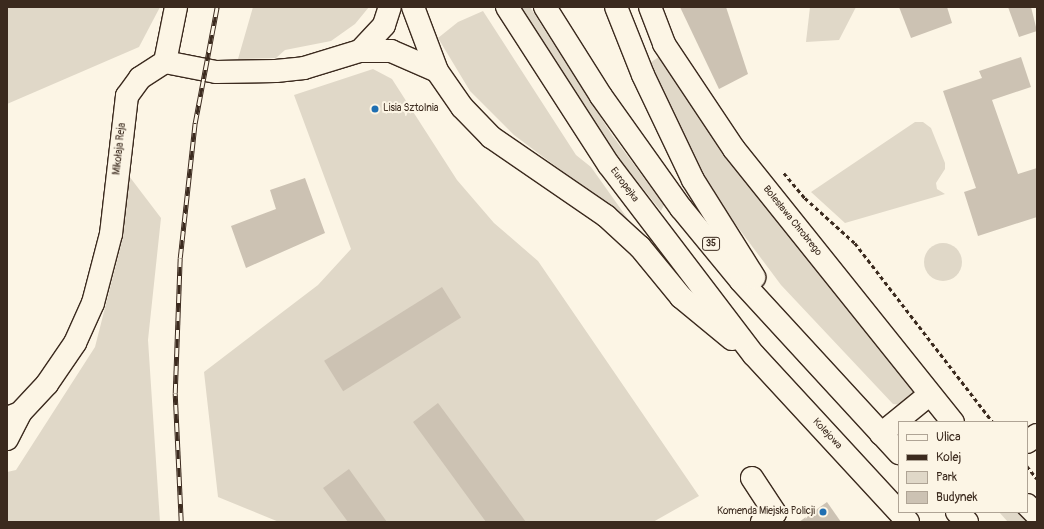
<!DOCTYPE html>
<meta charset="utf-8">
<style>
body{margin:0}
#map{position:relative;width:1044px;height:529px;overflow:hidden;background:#fcf5e5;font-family:Pangolin,sans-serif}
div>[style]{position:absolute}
.green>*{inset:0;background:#e0d8c8}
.round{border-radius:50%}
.building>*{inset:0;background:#ccc2b3;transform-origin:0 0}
.path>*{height:2.5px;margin-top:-1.25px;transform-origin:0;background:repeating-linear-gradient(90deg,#3b2a1e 0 4px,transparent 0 7px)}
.roads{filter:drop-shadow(1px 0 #3b2a1e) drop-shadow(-1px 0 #3b2a1e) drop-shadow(0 1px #3b2a1e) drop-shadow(0 -1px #3b2a1e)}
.minor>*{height:22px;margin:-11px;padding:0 11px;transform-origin:11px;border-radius:11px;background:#fcf5e5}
.major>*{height:22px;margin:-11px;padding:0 11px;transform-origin:11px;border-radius:11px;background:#fcf5e5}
.rail>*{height:4.5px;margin-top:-2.25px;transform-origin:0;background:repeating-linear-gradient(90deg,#fcf5e5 0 9px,#3b2a1e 0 18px);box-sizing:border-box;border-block:1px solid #3b2a1e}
.dots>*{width:11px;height:11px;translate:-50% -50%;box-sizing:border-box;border:2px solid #fcf5e5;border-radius:50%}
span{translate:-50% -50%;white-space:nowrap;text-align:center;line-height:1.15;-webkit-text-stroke:4px #fcf5e5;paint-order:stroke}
.shield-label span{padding:1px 3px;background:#fcf5e5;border:1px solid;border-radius:3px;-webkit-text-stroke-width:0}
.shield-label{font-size:9px;color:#3b2a1e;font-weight:700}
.poi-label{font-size:10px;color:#3b2a1e}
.left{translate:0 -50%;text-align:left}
.right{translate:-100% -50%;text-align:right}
.street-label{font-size:10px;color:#3b2a1e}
.frame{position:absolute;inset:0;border:8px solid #3b2a1e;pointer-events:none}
.legend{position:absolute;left:898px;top:421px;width:130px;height:92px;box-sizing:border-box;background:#fcf5e5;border:1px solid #afa495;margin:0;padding:5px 7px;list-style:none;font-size:12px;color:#3b2a1e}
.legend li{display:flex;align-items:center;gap:8px;height:20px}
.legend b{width:20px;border:1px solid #afa495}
</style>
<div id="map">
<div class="green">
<i style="clip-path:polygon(7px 7px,160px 7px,139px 47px,7px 104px)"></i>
<i style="clip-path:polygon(253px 7px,369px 7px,355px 24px,331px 41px,285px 50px,276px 58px,238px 59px)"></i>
<i style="clip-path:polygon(519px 7px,530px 7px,612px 135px,664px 205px,661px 211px,604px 140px)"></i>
<i style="clip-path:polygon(810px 7px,856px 7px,839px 40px,806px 42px)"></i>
<i style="clip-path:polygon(483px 11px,576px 155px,591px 167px,630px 222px,514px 135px,470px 91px,438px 38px,458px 22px)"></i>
<i style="clip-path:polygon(664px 54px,695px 110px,724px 151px,918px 392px,902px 405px,893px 404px,781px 285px,710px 190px,645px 60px,649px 58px,651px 62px)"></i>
<i style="clip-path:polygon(373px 69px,392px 79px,457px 180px,494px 223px,538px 261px,699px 496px,653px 522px,279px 522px,218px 497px,204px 372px,318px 285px,351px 249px,294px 95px)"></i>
<i style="clip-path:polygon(915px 122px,923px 122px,931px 128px,945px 163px,945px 169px,936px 183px,937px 189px,945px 194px,845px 223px,811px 192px)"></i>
<i style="clip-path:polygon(129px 176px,161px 218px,148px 340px,160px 522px,7px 522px,7px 472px,16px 470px,95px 347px,122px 241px)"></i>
<i class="round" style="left:924px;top:243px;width:38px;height:38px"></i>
<i style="clip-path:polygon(999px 512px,1020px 512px,1030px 522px,1008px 522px)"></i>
</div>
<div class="building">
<i style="clip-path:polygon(680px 7px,726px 7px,748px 74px,719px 89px)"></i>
<i style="clip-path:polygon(899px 7px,947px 7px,952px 23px,911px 38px)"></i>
<i style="clip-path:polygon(1008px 7px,1031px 7px,1037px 31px,1019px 37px)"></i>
<i style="clip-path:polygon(1021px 57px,1031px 87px,992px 100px,1018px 174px,1037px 168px,1037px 217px,978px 236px,964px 192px,976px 188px,943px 91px,982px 78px,979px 71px)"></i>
<i style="clip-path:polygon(305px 178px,325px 233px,246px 268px,231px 226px,276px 209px,270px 190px)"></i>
<i style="left:442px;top:287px;width:36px;height:139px;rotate:58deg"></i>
<i style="clip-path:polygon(438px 403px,526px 522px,486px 522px,413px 422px)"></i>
<i style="clip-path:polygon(349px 469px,387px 522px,348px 522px,323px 488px)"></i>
<i style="clip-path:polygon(827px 502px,841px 522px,799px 522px)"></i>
</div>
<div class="path">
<i style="left:784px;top:173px;width:33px;rotate:50deg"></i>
<i style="left:805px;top:198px;width:67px;rotate:42deg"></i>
<i style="left:855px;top:243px;width:226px;rotate:52.4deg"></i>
<i style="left:1027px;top:466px;width:16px;rotate:52deg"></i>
</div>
<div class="roads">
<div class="minor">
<i style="left:650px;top:7px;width:40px;rotate:69deg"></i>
<i style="left:664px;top:44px;width:126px;rotate:56.3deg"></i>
<i style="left:734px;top:149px;width:350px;rotate:51.3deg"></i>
<i style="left:360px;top:51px;width:35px;rotate:-47deg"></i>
<i style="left:384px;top:25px;width:19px;rotate:-72deg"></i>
<i style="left:165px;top:62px;width:56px;rotate:-78.7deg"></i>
<i style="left:7px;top:418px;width:14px;rotate:-21deg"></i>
<i style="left:20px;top:413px;width:40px;rotate:-47deg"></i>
<i style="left:47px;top:384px;width:50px;rotate:-55.7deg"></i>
<i style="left:75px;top:343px;width:44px;rotate:-65.8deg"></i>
<i style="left:93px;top:303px;width:71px;rotate:-75.4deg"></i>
<i style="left:111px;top:234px;width:139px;rotate:-83.4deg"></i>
<i style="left:127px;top:96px;width:22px;rotate:-54deg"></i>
<i style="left:140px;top:78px;width:30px;rotate:-33deg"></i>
<i style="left:165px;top:62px;width:52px;rotate:11.1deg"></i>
<i style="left:216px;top:72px;width:60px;rotate:-1deg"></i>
<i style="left:276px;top:71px;width:28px;rotate:-6deg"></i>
<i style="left:304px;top:68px;width:59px;rotate:-16.9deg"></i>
<i style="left:360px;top:51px;width:31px"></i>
<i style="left:391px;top:51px;width:50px;rotate:23.5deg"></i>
<i style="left:881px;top:434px;width:63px;rotate:-39.2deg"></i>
<i style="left:7px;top:439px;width:29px;rotate:-63deg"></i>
<i style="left:1027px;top:442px;width:12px;rotate:-35deg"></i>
<i style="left:752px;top:478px;width:42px;rotate:56.7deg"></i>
<i style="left:775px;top:513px;width:16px;rotate:145deg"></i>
<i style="left:1027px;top:505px;width:14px;rotate:45deg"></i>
</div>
<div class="major">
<i style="left:413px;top:7px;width:68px;rotate:69.4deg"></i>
<i style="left:437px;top:71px;width:44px;rotate:55.2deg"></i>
<i style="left:462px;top:107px;width:42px;rotate:46deg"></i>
<i style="left:491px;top:137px;width:140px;rotate:34.5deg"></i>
<i style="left:606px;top:216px;width:46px;rotate:42.4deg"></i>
<i style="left:640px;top:247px;width:65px;rotate:50.6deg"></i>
<i style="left:681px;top:297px;width:66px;rotate:39.5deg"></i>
<i style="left:507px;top:7px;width:188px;rotate:57.2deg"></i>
<i style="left:609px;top:165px;width:239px;rotate:52.7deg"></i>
<i style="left:754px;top:355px;width:227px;rotate:47.3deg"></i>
<i style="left:545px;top:7px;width:105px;rotate:57.8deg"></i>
<i style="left:601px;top:96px;width:138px;rotate:54.5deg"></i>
<i style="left:681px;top:208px;width:94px;rotate:50.6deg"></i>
<i style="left:741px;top:281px;width:234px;rotate:47.4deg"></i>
<i style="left:616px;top:7px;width:73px;rotate:68.3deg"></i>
<i style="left:643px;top:75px;width:116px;rotate:64.5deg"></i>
<i style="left:693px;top:180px;width:115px;rotate:57.8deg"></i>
<i style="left:957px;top:512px;width:14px;rotate:45deg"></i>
</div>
</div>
<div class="rail">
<i style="left:181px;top:522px;width:129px;rotate:-92.7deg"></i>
<i style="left:175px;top:393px;width:135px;rotate:-87.9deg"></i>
<i style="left:180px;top:258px;width:136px;rotate:-83.7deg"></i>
<i style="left:195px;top:123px;width:118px;rotate:-79.3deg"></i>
</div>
<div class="dots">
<i style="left:375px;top:109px;background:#1f6fb2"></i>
<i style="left:823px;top:512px;background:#1f6fb2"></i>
</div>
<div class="shield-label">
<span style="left:711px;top:244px">35</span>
</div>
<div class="poi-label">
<span class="left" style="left:383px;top:109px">Lisia Sztolnia</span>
<span class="right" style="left:815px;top:512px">Komenda Miejska Policji</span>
</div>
<div class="street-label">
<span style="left:120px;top:149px;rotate:-84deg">Mikołaja Reja</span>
<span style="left:624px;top:185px;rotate:53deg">Europejka</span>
<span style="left:792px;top:221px;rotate:51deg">Bolesława Chrobrego</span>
<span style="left:827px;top:434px;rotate:47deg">Kolejowa</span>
</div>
<div class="frame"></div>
<ul class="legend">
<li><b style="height:5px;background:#fcf5e5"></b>Ulica</li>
<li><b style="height:5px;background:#3b2a1e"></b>Kolej</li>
<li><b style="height:11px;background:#e0d8c8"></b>Park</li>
<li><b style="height:11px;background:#ccc2b3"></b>Budynek</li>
</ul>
</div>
